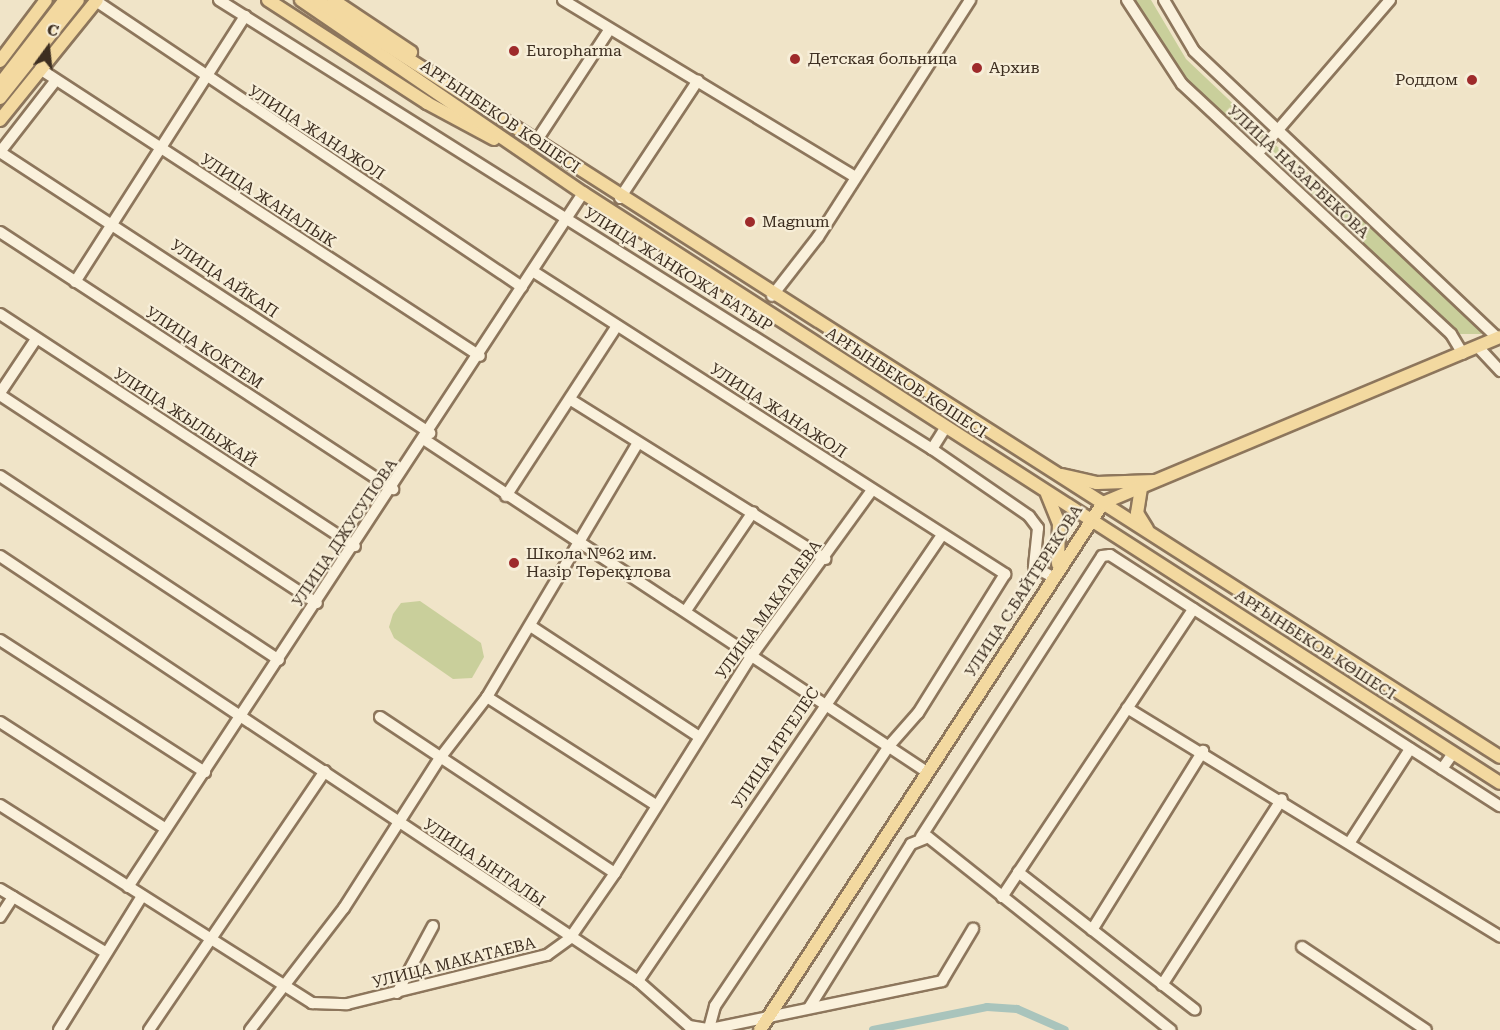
<!DOCTYPE html>
<meta charset="utf-8">
<style>
body{margin:0}
#map{position:relative;width:1500px;height:1030px;overflow:hidden;background:#f0e4c8;font-family:"Roboto Serif",serif}
div>[style]{position:absolute}
.green>*{inset:0;background:#c9cf9b}
.canal>*{height:8px;margin:-4px;padding:0 4px;transform-origin:4px;border-radius:4px;background:#a9c4bc}
.roads{filter:drop-shadow(2px 0 #8d765c) drop-shadow(-2px 0 #8d765c) drop-shadow(0 2px #8d765c) drop-shadow(0 -2px #8d765c)}
.minor>*{height:10px;margin:-5px;padding:0 5px;transform-origin:5px;border-radius:5px;background:#faf1dc}
.major>*{height:12px;margin:-6px;padding:0 6px;transform-origin:6px;border-radius:6px;background:#f3d9a0}
.dots>*{width:16px;height:16px;translate:-50% -50%;box-sizing:border-box;border:3px solid #f7eed8;border-radius:50%}
span{translate:-50% -50%;white-space:nowrap;text-align:center;line-height:1.15;-webkit-text-stroke:4.5px #f7eed8;paint-order:stroke}
.poi-label{font-size:16px;color:#3d2e20}
.left{translate:0 -50%;text-align:left}
.right{translate:-100% -50%;text-align:right}
.street-label{font-size:16px;color:#3d2e20}
.north{position:absolute;left:18px;top:18px;width:60px;height:60px;-webkit-text-stroke:4px #f7eed8;paint-order:stroke;rotate:15deg;font-size:16px;font-weight:700;line-height:24px;text-align:center;color:#3d2e20}
.north::after{content:'';display:block;margin:auto;width:21px;height:27px;background:#3d2e20;clip-path:polygon(50% 0,100% 100%,50% 72%,0 100%)}
</style>
<div id="map">
<div class="green">
<i style="clip-path:polygon(1128px 0,1151px 0,1186px 59px,1265px 134px,1254px 147px,1168px 71px)"></i>
<i style="clip-path:polygon(1273px 143px,1483px 324px,1481px 334px,1459px 334px,1265px 159px)"></i>
<i style="clip-path:polygon(420px 601px,481px 643px,484px 657px,472px 678px,453px 679px,394px 638px,389px 627px,393px 614px,401px 603px)"></i>
</div>
<div class="canal">
<i style="left:873px;top:1030px;width:116px;rotate:-11.4deg"></i>
<i style="left:987px;top:1007px;width:30px;rotate:4deg"></i>
<i style="left:1017px;top:1009px;width:52px;rotate:23.6deg"></i>
</div>
<div class="roads">
<div class="minor">
<i style="left:219px;top:0;width:843px;rotate:32.2deg"></i>
<i style="left:932px;top:449px;width:118px;rotate:34.6deg"></i>
<i style="left:1029px;top:516px;width:15px;rotate:53deg"></i>
<i style="left:1038px;top:528px;width:39px;rotate:96deg"></i>
<i style="left:1034px;top:567px;width:19px;rotate:28deg"></i>
<i style="left:563px;top:0;width:341px;rotate:31.2deg"></i>
<i style="left:1127px;top:0;width:100px;rotate:56.8deg"></i>
<i style="left:1182px;top:84px;width:367px;rotate:42.9deg"></i>
<i style="left:1451px;top:334px;width:23px;rotate:59deg"></i>
<i style="left:1164px;top:0;width:59px;rotate:59.5deg"></i>
<i style="left:1194px;top:51px;width:418px;rotate:43.4deg"></i>
<i style="left:96px;top:1px;width:513px;rotate:33.88deg"></i>
<i style="left:40px;top:69px;width:525px;rotate:33.12deg"></i>
<i style="left:535px;top:143px;width:136px;rotate:-56.7deg"></i>
<i style="left:0;top:152px;width:514px;rotate:33.16deg"></i>
<i style="left:0;top:152px;width:91px;rotate:-52.1deg"></i>
<i style="left:1258px;top:153px;width:202px;rotate:-49.2deg"></i>
<i style="left:620px;top:198px;width:141px;rotate:-56.5deg"></i>
<i style="left:0;top:232px;width:470px;rotate:33.2deg"></i>
<i style="left:534px;top:272px;width:560px;rotate:32.67deg"></i>
<i style="left:1005px;top:574px;width:164px;rotate:122deg"></i>
<i style="left:918px;top:713px;width:44px;rotate:131.3deg"></i>
<i style="left:889px;top:746px;width:313px;rotate:123.8deg"></i>
<i style="left:715px;top:1006px;width:24px;rotate:105deg"></i>
<i style="left:75px;top:282px;width:316px;rotate:-57.4deg"></i>
<i style="left:772px;top:296px;width:75px;rotate:-52.1deg"></i>
<i style="left:818px;top:237px;width:282px;rotate:-57.3deg"></i>
<i style="left:0;top:314px;width:424px;rotate:33.2deg"></i>
<i style="left:1478px;top:347px;width:33px;rotate:47deg"></i>
<i style="left:0;top:393px;width:65px;rotate:-56.3deg"></i>
<i style="left:0;top:395px;width:379px;rotate:33.3deg"></i>
<i style="left:571px;top:400px;width:300px;rotate:32deg"></i>
<i style="left:425px;top:440px;width:602px;rotate:33.48deg"></i>
<i style="left:932px;top:449px;width:25px;rotate:-58deg"></i>
<i style="left:0;top:476px;width:334px;rotate:33.4deg"></i>
<i style="left:506px;top:496px;width:203px;rotate:-56.9deg"></i>
<i style="left:0;top:556px;width:767px;rotate:33.67deg"></i>
<i style="left:638px;top:981px;width:68px;rotate:41.4deg"></i>
<i style="left:689px;top:1026px;width:20px;rotate:9deg"></i>
<i style="left:687px;top:609px;width:117px;rotate:-55.8deg"></i>
<i style="left:532px;top:627px;width:199px;rotate:33.3deg"></i>
<i style="left:0;top:640px;width:244px;rotate:32.8deg"></i>
<i style="left:487px;top:697px;width:198px;rotate:32.6deg"></i>
<i style="left:1127px;top:708px;width:438px;rotate:31.5deg"></i>
<i style="left:380px;top:717px;width:282px;rotate:33.6deg"></i>
<i style="left:0;top:722px;width:197px;rotate:32.8deg"></i>
<i style="left:1442px;top:769px;width:19px;rotate:-55deg"></i>
<i style="left:0;top:805px;width:370px;rotate:32.4deg"></i>
<i style="left:312px;top:1003px;width:35px;rotate:2deg"></i>
<i style="left:347px;top:1004px;width:206px;rotate:-13.8deg"></i>
<i style="left:547px;top:955px;width:29px;rotate:-36deg"></i>
<i style="left:570px;top:938px;width:79px;rotate:-55.3deg"></i>
<i style="left:615px;top:873px;width:254px;rotate:-57.9deg"></i>
<i style="left:750px;top:658px;width:208px;rotate:-54deg"></i>
<i style="left:921px;top:837px;width:334px;rotate:-57.2deg"></i>
<i style="left:1102px;top:556px;width:8px;rotate:-7deg"></i>
<i style="left:1110px;top:555px;width:464px;rotate:32.8deg"></i>
<i style="left:1350px;top:842px;width:111px;rotate:-57.2deg"></i>
<i style="left:1018px;top:872px;width:224px;rotate:37.9deg"></i>
<i style="left:128px;top:887px;width:830px;rotate:-56.75deg"></i>
<i style="left:0;top:889px;width:122px;rotate:31deg"></i>
<i style="left:1002px;top:897px;width:346px;rotate:-56.4deg"></i>
<i style="left:0;top:917px;width:24px;rotate:-57deg"></i>
<i style="left:1092px;top:930px;width:211px;rotate:-58.2deg"></i>
<i style="left:1302px;top:947px;width:149px;rotate:33.8deg"></i>
<i style="left:638px;top:981px;width:540px;rotate:-55.72deg"></i>
<i style="left:1162px;top:985px;width:221px;rotate:-57.2deg"></i>
<i style="left:397px;top:993px;width:76px;rotate:-61.8deg"></i>
<i style="left:809px;top:1008px;width:193px;rotate:-58.1deg"></i>
<i style="left:911px;top:844px;width:18px;rotate:-22deg"></i>
<i style="left:928px;top:837px;width:310px;rotate:38.5deg"></i>
<i style="left:59px;top:1030px;width:158px;rotate:-58.2deg"></i>
<i style="left:149px;top:1030px;width:313px;rotate:-55.8deg"></i>
<i style="left:250px;top:1030px;width:154px;rotate:-52.4deg"></i>
<i style="left:344px;top:908px;width:178px;rotate:-57.4deg"></i>
<i style="left:440px;top:758px;width:77px;rotate:-52.4deg"></i>
<i style="left:487px;top:697px;width:294px;rotate:-59.3deg"></i>
<i style="left:706px;top:1030px;width:241px;rotate:-11.7deg"></i>
<i style="left:942px;top:981px;width:61px;rotate:-59.2deg"></i>
</div>
<div class="major">
<i style="left:268px;top:0;width:189px;rotate:32.9deg"></i>
<i style="left:427px;top:103px;width:76px;rotate:28.2deg"></i>
<i style="left:301px;top:0;width:342px;rotate:34.4deg"></i>
<i style="left:583px;top:193px;width:1090px;rotate:32.76deg"></i>
<i style="left:316px;top:0;width:1405px;rotate:32.59deg"></i>
<i style="left:333px;top:0;width:94px;rotate:33.7deg"></i>
<i style="left:0;top:61px;width:76px;rotate:-53deg"></i>
<i style="left:0;top:84px;width:106px;rotate:-52.3deg"></i>
<i style="left:0;top:98px;width:125px;rotate:-51.5deg"></i>
<i style="left:0;top:120px;width:154px;rotate:-51.1deg"></i>
<i style="left:1062px;top:475px;width:36px;rotate:13deg"></i>
<i style="left:1097px;top:483px;width:57px;rotate:-2deg"></i>
<i style="left:1141px;top:488px;width:25px;rotate:99deg"></i>
<i style="left:1137px;top:513px;width:19px;rotate:58deg"></i>
<i style="left:1047px;top:494px;width:31px;rotate:68deg"></i>
<i style="left:1059px;top:523px;width:41px;rotate:91.4deg"></i>
<i style="left:760px;top:1030px;width:629px;rotate:-56.94deg"></i>
<i style="left:1103px;top:503px;width:430px;rotate:-22.7deg"></i>
</div>
</div>
<div class="dots">
<i style="left:514px;top:51px;background:#9e2a2b"></i>
<i style="left:795px;top:59px;background:#9e2a2b"></i>
<i style="left:977px;top:68px;background:#9e2a2b"></i>
<i style="left:1472px;top:80px;background:#9e2a2b"></i>
<i style="left:750px;top:222px;background:#9e2a2b"></i>
<i style="left:514px;top:563px;background:#9e2a2b"></i>
</div>
<div class="poi-label">
<span class="left" style="left:526px;top:51px">Europharma</span>
<span class="left" style="left:808px;top:59px">Детская больница</span>
<span class="left" style="left:989px;top:68px">Архив</span>
<span class="right" style="left:1458px;top:80px">Роддом</span>
<span class="left" style="left:762px;top:222px">Magnum</span>
<span class="left" style="left:526px;top:563px">Школа №62 им.<br>Назір Төреқұлова</span>
</div>
<div class="street-label">
<span style="left:500px;top:117px;rotate:34deg">АРҒЫНБЕКОВ КӨШЕСІ</span>
<span style="left:316px;top:133px;rotate:33deg">УЛИЦА ЖАНАЖОЛ</span>
<span style="left:1298px;top:172px;rotate:43deg">УЛИЦА НАЗАРБЕКОВА</span>
<span style="left:268px;top:201px;rotate:33deg">УЛИЦА ЖАНАЛЫК</span>
<span style="left:678px;top:270px;rotate:32deg">УЛИЦА ЖАНКОЖА БАТЫР</span>
<span style="left:224px;top:279px;rotate:34deg">УЛИЦА АЙКАП</span>
<span style="left:204px;top:348px;rotate:33deg">УЛИЦА КОКТЕМ</span>
<span style="left:906px;top:383px;rotate:33deg">АРҒЫНБЕКОВ КӨШЕСІ</span>
<span style="left:778px;top:411px;rotate:33deg">УЛИЦА ЖАНАЖОЛ</span>
<span style="left:185px;top:418px;rotate:33deg">УЛИЦА ЖЫЛЫЖАЙ</span>
<span style="left:345px;top:533px;rotate:-56deg">УЛИЦА ДЖУСУПОВА</span>
<span style="left:1024px;top:591px;rotate:-57deg">УЛИЦА С.БАЙТЕРЕКОВА</span>
<span style="left:769px;top:610px;rotate:-54deg">УЛИЦА МАКАТАЕВА</span>
<span style="left:1315px;top:645px;rotate:33deg">АРҒЫНБЕКОВ КӨШЕСІ</span>
<span style="left:776px;top:748px;rotate:-56deg">УЛИЦА ИРГЕЛЕС</span>
<span style="left:484px;top:863px;rotate:34deg">УЛИЦА ЫНТАЛЫ</span>
<span style="left:454px;top:963px;rotate:-14deg">УЛИЦА МАКАТАЕВА</span>
</div>
<div class="north">С</div>
</div>
